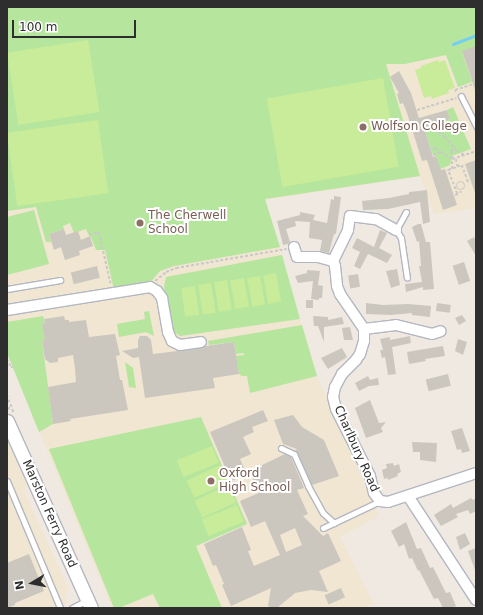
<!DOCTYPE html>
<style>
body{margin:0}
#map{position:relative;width:483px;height:615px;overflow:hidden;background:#efe9e1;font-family:"DejaVu Sans",sans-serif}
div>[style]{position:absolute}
.education>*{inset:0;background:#f0e6d1}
.green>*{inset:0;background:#b6e59e}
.pitch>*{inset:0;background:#c9ec9a;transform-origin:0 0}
.stream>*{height:2.5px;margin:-1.25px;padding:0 1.25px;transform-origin:1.25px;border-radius:1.25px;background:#75cff0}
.building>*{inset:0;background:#cbc7bf;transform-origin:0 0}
.path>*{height:1.5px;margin-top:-0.75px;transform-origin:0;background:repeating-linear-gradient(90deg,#c9c9c9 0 3px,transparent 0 5px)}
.path>.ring{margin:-0.75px;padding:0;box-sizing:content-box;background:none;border:1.5px solid #c9c9c9;border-radius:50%}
.roads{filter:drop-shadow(1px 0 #b4b7c1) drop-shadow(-1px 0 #b4b7c1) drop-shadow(0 1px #b4b7c1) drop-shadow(0 -1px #b4b7c1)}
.lane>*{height:5px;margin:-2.5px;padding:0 2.5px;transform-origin:2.5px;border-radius:2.5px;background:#fff}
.street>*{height:10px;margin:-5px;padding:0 5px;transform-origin:5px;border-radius:5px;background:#fff}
.secondary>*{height:13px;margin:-6.5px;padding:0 6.5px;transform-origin:6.5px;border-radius:6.5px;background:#fff}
.dots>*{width:11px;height:11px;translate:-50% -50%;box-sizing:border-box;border:2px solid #fff;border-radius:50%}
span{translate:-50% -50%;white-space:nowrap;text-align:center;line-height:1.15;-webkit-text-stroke:4px #fff;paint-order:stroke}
.education-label{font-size:12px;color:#785e54}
.left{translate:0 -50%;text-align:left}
.street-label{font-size:12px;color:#2e2e2e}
.frame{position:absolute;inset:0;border:8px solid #2e2e2e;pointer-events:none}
.north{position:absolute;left:12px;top:563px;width:40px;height:40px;-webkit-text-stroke:3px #fff;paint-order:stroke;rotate:260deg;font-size:11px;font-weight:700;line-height:16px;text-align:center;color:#2e2e2e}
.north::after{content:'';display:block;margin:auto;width:14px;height:18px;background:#2e2e2e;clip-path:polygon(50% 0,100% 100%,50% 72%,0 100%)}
.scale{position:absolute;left:12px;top:20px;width:124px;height:18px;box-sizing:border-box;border:2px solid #2e2e2e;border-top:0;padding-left:5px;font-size:12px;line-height:14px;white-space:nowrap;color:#2e2e2e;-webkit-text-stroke:3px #fff;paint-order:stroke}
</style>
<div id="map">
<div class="education">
<i style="clip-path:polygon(476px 7px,476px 208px,434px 214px,420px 176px,265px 200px,317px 376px,379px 516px,340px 537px,374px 604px,364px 608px,112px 608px,7px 353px,7px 26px)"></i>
<i style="clip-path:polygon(7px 437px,27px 486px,24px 491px,69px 590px,65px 593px,66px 604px,54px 608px,7px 608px)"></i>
</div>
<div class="green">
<i style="clip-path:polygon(7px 7px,476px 7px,476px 47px,462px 52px,472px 82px,458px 87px,446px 55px,405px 64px,386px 64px,420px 176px,265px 199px,280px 247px,174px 266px,160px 271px,148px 285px,114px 290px,105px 250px,96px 250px,91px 237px,88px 234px,86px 229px,74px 233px,70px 223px,63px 226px,64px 229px,49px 234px,51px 242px,46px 242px,36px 207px,7px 211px)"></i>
<i style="clip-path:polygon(453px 107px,471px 149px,452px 156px,450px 165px,440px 169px,436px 156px,432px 153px,424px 127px,450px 119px,447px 110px)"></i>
<i style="clip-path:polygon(34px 210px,49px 264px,7px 275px,7px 217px)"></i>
<i style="clip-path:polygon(282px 255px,300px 319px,180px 336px,170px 329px,164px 287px,166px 277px)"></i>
<i style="clip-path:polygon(149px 311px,154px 336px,146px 332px,119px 337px,117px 324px,145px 319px,144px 312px)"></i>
<i style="clip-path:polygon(43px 316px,45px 323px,42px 324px,47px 340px,42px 341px,53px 424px,39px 432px,7px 353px,7px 322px)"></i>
<i style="clip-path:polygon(302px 325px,317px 376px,250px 393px,247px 376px,242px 376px,239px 374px,236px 356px,244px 355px,244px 353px,236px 354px,234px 342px,209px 345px,208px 341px)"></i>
<i style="clip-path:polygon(125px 362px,133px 368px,136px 388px,129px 387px)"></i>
<i style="clip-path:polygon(201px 417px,247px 524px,196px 546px,222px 608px,160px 608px,153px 594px,119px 608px,114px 608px,49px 449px)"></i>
</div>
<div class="pitch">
<i style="left:88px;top:40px;width:73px;height:82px;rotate:81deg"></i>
<i style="clip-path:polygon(438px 60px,439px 62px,445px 60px,455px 88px,448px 90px,449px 93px,432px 99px,431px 96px,424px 98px,415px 70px,421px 68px,421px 66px)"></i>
<i style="left:383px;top:78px;width:90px;height:118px;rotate:80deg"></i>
<i style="left:98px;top:120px;width:74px;height:92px;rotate:82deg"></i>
<i style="left:276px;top:273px;width:29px;height:13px;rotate:80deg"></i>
<i style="left:260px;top:276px;width:29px;height:13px;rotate:80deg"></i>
<i style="left:244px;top:278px;width:29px;height:14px;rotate:80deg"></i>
<i style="left:227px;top:280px;width:30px;height:13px;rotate:81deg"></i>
<i style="left:211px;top:283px;width:30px;height:13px;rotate:81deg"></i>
<i style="left:195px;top:286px;width:29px;height:14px;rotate:82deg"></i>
<i style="left:212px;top:446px;width:18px;height:38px;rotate:68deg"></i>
<i style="left:220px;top:465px;width:19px;height:37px;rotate:65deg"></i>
<i style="left:228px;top:485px;width:19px;height:37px;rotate:65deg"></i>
<i style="left:237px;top:505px;width:18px;height:38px;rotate:68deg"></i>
</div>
<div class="stream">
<i style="left:453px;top:44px;width:25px;rotate:-21deg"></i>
</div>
<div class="building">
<i style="clip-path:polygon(476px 46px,476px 90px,475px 90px,462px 51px)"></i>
<i style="clip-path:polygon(399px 71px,411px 93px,419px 118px,447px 110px,450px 119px,424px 127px,433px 157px,436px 156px,441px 170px,445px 169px,457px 205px,443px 210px,427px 160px,422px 161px,407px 113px,403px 103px,400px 104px,397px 94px,399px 93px,390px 77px)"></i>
<i style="clip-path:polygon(476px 160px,476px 193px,475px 193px,465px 164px)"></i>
<i style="clip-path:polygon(427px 190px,430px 222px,423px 224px,420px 202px,388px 209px,363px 210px,362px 201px,389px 198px,409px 194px,409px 192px)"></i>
<i style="clip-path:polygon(334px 196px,341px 197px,336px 234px,334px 234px,329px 253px,320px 251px,322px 240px,309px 238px,310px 222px,295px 221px,296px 226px,286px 229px,290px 242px,288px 244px,283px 245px,277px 221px,300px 215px,300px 212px,315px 215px,313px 220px,327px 223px,331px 199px,334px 200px)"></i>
<i style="clip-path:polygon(418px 224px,421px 224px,426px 242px,430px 242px,434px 289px,423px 290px,423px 287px,406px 292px,405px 284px,422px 282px,419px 266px,421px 266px,419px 241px,417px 242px,412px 227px)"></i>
<i style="clip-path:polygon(64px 229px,66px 235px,78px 231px,81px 240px,90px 236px,93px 246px,79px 251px,80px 255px,65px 260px,61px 247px,54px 250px,49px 234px)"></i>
<i style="clip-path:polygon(380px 230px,387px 233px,379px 248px,392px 255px,387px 263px,368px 254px,360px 269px,354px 266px,360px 252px,352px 248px,357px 238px,374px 247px)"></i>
<i style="clip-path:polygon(474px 237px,476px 241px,476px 256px,467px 241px)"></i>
<i style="left:464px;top:262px;width:20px;height:12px;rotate:72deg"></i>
<i style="left:97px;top:266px;width:12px;height:27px;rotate:76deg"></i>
<i style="clip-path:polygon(397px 269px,400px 285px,391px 288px,386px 271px)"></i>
<i style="clip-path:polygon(307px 270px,320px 271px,318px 285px,323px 286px,322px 298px,319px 298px,319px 300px,311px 299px,313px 281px,298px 283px,295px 276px,307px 273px)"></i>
<i style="left:358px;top:274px;width:13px;height:10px;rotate:81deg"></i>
<i style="left:306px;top:300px;width:7px;height:8px"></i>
<i style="clip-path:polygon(366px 303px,383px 305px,408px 304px,431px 306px,430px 317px,412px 315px,412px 313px,391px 315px,366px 314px)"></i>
<i style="left:437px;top:303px;width:14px;height:8px;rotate:8deg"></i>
<i style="clip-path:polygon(462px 315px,466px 321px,459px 325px,455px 318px)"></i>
<i style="clip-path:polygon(64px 316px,65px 320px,69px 320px,69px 322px,86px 320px,89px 337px,115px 334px,120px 355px,116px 356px,120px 380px,122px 380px,128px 410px,70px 419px,71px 421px,53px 424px,48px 387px,76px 382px,75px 368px,73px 355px,58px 358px,58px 362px,50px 363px,45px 359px,42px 341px,45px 340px,42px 324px,45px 323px,44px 319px)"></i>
<i style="clip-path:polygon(313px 316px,328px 317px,328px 320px,342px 317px,344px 324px,324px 327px,324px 342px,318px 326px,314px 326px)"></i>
<i style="clip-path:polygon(350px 327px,353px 340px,344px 340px,342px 328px)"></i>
<i style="clip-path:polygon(140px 336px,147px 336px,151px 340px,153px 354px,202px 348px,206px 346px,234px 342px,239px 374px,213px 378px,215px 388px,145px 398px,139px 357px,133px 358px,122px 351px,138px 348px,138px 340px)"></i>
<i style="clip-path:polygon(410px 336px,411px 343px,392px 347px,396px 374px,388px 375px,385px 357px,382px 358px,380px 350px,383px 350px,380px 339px,390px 337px,390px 340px)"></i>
<i style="clip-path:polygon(458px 339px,467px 342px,463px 355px,455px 351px)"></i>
<i style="clip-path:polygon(443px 346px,445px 356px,425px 359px,426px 361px,409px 364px,407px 352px)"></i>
<i style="clip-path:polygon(342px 348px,347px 357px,328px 369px,321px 358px)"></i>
<i style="left:448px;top:374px;width:12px;height:23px;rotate:76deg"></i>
<i style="clip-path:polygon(368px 376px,370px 380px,378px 378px,379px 385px,369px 386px,359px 391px,355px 383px)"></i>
<i style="clip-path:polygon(370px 400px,379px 423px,386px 422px,381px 428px,383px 432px,366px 438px,355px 408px)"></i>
<i style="clip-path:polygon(263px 410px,268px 421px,252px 427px,254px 432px,243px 437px,251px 454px,240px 459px,247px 475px,231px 481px,210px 432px)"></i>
<i style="clip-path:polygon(293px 415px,302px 427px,324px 440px,339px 476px,312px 485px,295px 450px,297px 449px,283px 444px,274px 420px)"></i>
<i style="clip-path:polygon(462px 428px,470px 451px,462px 453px,461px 449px,457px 450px,451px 431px)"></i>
<i style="clip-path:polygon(412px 442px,437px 443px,436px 462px,420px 460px,420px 452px,413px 452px)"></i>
<i style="clip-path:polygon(evenodd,285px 454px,291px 457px,304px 488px,297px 490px,308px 514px,303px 516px,323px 536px,328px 533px,341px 561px,319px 571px,328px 592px,311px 590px,295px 593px,277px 608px,272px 608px,268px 606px,271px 588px,231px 606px,222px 585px,224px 584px,216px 565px,213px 566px,204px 544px,242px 527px,251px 550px,248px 551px,254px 566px,280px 555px,265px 521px,251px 527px,240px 501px,259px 493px,250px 472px,262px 467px,262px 465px,285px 454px,295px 528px,302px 545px,286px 552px,280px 535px,295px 528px)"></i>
<i style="clip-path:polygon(393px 463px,394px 466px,399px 464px,401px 472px,397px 474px,398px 476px,388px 480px,388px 478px,384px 479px,382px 470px,387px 468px,386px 464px)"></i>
<i style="clip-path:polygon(471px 498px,473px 500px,476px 498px,476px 511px,470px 514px,468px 510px,456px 514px,458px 517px,441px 526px,434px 515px,451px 504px,453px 508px)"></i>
<i style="clip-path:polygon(406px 522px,417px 549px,421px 548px,430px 568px,433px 567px,446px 593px,450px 592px,456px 606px,452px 608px,443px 608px,438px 598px,434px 599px,419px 570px,418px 571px,412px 558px,409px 559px,404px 544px,399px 547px,391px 531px)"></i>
<i style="clip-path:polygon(465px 533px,470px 544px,460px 550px,456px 537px)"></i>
<i style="clip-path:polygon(476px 548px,476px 570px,475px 570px,468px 551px)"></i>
<i style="clip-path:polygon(29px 554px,44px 591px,15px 603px,15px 605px,7px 608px,7px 563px)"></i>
<i style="left:341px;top:588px;width:10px;height:18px;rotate:66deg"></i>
</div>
<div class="path">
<i style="left:456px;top:92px;width:2px;rotate:-117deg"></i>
<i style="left:455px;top:90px;width:19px;rotate:-18deg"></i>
<i style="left:417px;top:110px;width:41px;rotate:-17.1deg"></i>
<i style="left:427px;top:129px;width:7px;rotate:8deg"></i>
<i style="left:434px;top:130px;width:13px;rotate:32deg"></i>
<i style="left:445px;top:137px;width:18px;rotate:49deg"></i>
<i style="left:457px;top:151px;width:9px;rotate:27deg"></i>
<i style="left:428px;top:151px;width:9px;rotate:-21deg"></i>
<i style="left:436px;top:148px;width:6px;rotate:39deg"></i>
<i style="left:433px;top:155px;width:9px;rotate:-21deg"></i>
<i style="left:441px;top:152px;width:13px;rotate:32deg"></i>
<i style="left:452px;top:159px;width:25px;rotate:-18deg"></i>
<i style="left:456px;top:159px;width:8px;rotate:76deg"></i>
<i style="left:452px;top:169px;width:17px;rotate:-93deg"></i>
<i style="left:451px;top:152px;width:6px;rotate:-72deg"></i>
<i class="ring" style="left:456.5px;top:181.5px;width:7.5px;height:7.5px"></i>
<i style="left:457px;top:194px;width:26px;rotate:-111deg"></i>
<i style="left:448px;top:170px;width:15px;rotate:-20deg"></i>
<i style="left:462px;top:165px;width:20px;rotate:70deg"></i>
<i style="left:455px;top:195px;width:5px;rotate:-22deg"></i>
<i style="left:460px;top:193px;width:2px;rotate:-63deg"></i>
<i style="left:89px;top:235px;width:10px;rotate:-17deg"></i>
<i style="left:99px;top:232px;width:54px;rotate:77.2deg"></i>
<i style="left:155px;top:281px;width:14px;rotate:-39deg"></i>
<i style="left:166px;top:272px;width:11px;rotate:-22deg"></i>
<i style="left:176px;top:268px;width:112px;rotate:-9.8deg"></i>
<i style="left:7px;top:359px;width:9px;rotate:63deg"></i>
<i style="left:11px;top:367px;width:2px"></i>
<i style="left:7px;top:395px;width:19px;rotate:69deg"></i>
<i style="left:7px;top:409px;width:5px;rotate:-22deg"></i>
</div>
<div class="roads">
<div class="lane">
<i style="left:461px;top:96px;width:34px;rotate:63deg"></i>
<i style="left:406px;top:212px;width:21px;rotate:119deg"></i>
<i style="left:396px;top:230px;width:9px;rotate:58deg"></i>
<i style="left:401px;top:238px;width:40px;rotate:81.5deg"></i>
<i style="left:7px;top:289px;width:54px;rotate:-9.6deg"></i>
<i style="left:281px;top:448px;width:14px;rotate:25deg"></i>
<i style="left:294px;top:454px;width:35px;rotate:66deg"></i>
<i style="left:308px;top:486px;width:31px;rotate:61deg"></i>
<i style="left:323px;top:513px;width:15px;rotate:42deg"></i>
<i style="left:7px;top:481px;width:138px;rotate:67.3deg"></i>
<i style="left:323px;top:528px;width:63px;rotate:-25.3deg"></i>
<i style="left:72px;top:608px;width:17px;rotate:-28deg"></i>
</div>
<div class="street">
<i style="left:294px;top:247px;width:10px;rotate:73deg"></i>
<i style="left:297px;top:257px;width:21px"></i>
<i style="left:318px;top:257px;width:16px;rotate:15deg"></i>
<i style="left:333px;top:261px;width:5px;rotate:68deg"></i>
<i style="left:335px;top:266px;width:20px;rotate:84deg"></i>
<i style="left:337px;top:286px;width:9px;rotate:69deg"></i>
<i style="left:340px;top:294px;width:42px;rotate:55.6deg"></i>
<i style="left:364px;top:329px;width:12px;rotate:90deg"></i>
<i style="left:364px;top:341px;width:14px;rotate:107deg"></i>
<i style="left:360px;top:354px;width:7px;rotate:124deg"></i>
<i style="left:356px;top:360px;width:20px;rotate:135deg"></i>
<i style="left:342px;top:374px;width:15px;rotate:118deg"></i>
<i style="left:335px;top:387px;width:10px;rotate:101deg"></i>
<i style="left:333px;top:397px;width:12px;rotate:76deg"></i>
<i style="left:336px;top:409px;width:75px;rotate:63.1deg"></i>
<i style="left:370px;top:476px;width:17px;rotate:77deg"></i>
<i style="left:374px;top:493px;width:10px;rotate:53deg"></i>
<i style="left:380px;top:501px;width:8px;rotate:7deg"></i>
<i style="left:388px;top:502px;width:93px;rotate:-18.2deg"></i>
<i style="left:333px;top:261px;width:34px;rotate:-64deg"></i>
<i style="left:348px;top:230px;width:14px;rotate:-82deg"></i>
<i style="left:350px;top:216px;width:26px;rotate:7deg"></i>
<i style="left:376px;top:219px;width:23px;rotate:29deg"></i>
<i style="left:7px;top:310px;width:145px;rotate:-9.1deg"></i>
<i style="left:150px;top:287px;width:8px;rotate:30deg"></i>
<i style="left:157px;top:291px;width:9px;rotate:54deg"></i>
<i style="left:162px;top:298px;width:35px;rotate:80deg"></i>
<i style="left:168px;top:332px;width:10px;rotate:66deg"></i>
<i style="left:172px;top:341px;width:9px;rotate:27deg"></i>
<i style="left:180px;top:345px;width:21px;rotate:-8deg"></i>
<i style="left:364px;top:329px;width:32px;rotate:-7deg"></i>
<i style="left:396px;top:325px;width:37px;rotate:14deg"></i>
<i style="left:432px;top:334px;width:9px;rotate:-18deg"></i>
<i style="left:408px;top:496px;width:124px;rotate:56.8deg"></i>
</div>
<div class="secondary">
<i style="left:7px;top:421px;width:205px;rotate:65.8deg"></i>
</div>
</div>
<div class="dots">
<i style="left:363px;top:127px;background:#8d6e63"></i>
<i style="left:140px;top:223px;background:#8d6e63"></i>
<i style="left:211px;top:481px;background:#8d6e63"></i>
</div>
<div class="education-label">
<span class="left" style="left:371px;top:127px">Wolfson College</span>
<span class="left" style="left:148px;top:223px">The Cherwell<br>School</span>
<span class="left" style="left:219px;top:481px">Oxford<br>High School</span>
</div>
<div class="street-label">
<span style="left:356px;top:449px;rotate:66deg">Charlbury Road</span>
<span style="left:49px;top:514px;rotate:66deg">Marston Ferry Road</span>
</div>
<div class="frame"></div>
<div class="north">N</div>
<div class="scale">100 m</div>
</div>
